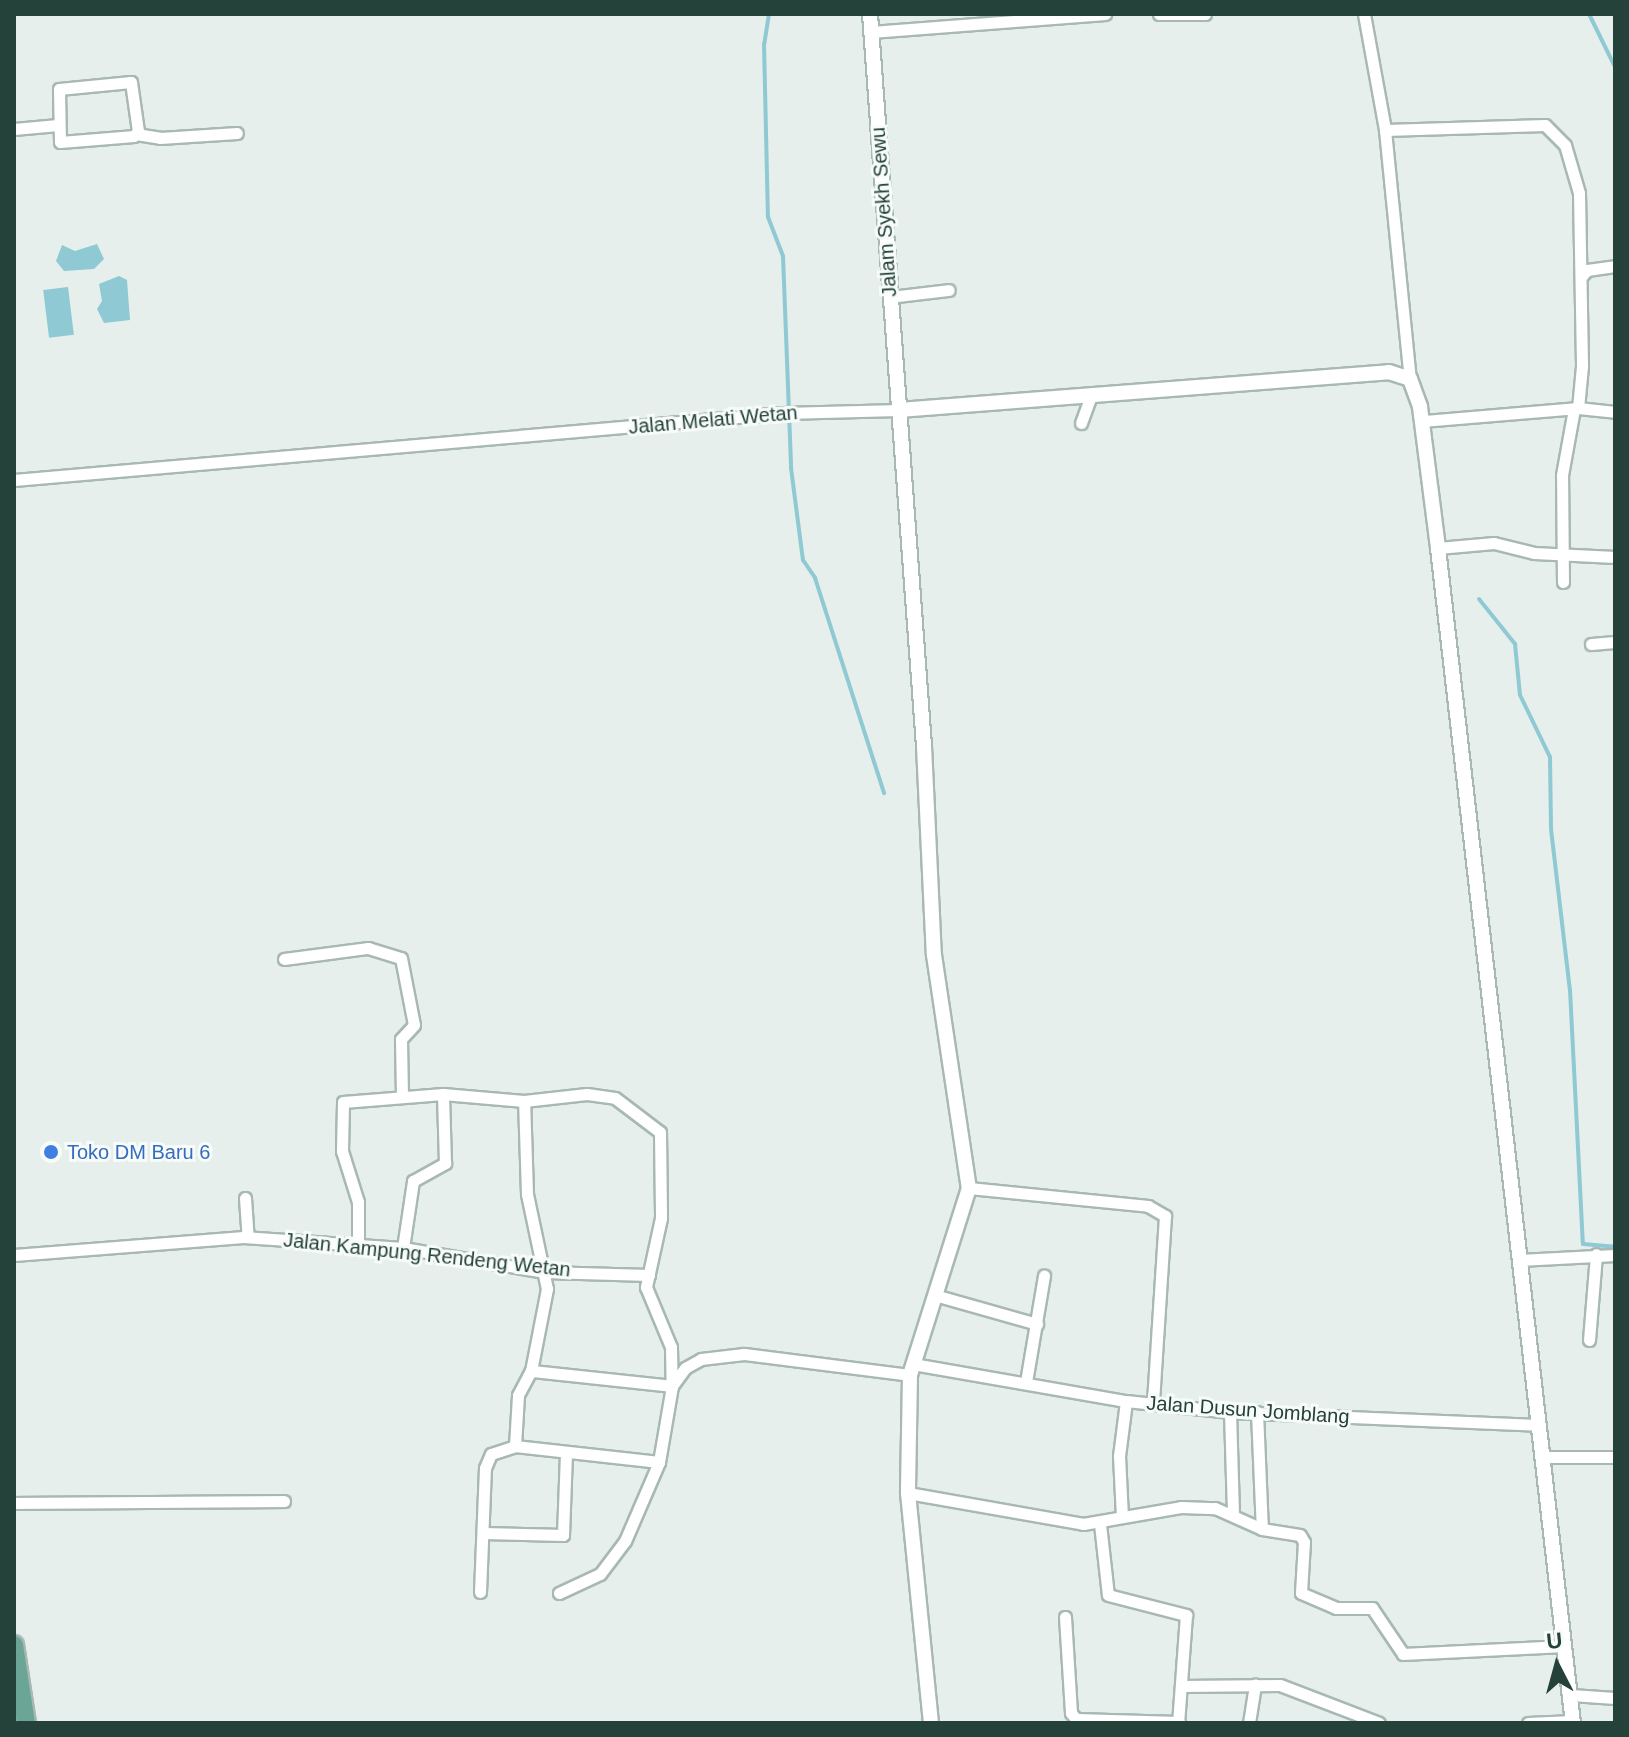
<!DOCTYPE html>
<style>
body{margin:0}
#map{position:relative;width:1629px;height:1737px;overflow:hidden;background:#e6efeb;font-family:Helvetica,sans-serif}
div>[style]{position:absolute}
.water>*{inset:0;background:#8ec9d4;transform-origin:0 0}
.stream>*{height:4px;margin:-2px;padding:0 2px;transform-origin:2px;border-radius:2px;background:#8ec9d4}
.roads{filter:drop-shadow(2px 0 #a8b8b2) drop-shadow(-2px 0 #a8b8b2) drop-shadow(0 2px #a8b8b2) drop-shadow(0 -2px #a8b8b2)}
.minor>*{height:11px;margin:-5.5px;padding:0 5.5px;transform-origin:5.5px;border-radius:5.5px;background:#fff}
.tertiary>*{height:14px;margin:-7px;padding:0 7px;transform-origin:7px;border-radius:7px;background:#fff}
.primary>*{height:18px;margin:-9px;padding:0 9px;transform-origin:9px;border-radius:9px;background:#6aa596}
.dots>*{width:22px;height:22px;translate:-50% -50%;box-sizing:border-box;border:4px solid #f7fbf9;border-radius:50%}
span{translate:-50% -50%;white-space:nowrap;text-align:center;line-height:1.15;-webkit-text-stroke:6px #f7fbf9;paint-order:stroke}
.street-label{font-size:20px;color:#24423a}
.shop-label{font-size:20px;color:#366cbe}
.left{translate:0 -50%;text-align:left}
.frame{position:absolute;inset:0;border:16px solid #24423a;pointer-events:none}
.north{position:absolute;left:1517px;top:1625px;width:80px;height:80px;-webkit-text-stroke:6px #f7fbf9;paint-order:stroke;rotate:354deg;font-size:22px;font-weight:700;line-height:32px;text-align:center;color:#24423a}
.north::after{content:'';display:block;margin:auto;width:28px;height:36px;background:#24423a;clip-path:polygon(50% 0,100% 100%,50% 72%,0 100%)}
</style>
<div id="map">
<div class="water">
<i style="clip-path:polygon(97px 244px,104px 259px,94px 269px,64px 271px,56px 261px,62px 245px,75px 251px)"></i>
<i style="clip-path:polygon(119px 276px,127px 280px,130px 320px,104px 323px,97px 309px,102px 301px,99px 284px)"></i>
<i style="left:68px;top:287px;width:48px;height:25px;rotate:83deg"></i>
</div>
<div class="stream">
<i style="left:769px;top:14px;width:30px;rotate:99deg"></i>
<i style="left:764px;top:44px;width:173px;rotate:88.7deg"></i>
<i style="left:768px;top:217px;width:42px;rotate:69deg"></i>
<i style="left:783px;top:256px;width:212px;rotate:87.8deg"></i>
<i style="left:791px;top:468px;width:93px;rotate:82.6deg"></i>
<i style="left:803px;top:560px;width:22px;rotate:56deg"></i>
<i style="left:815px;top:578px;width:226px;rotate:72.2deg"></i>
<i style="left:1589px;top:14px;width:59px;rotate:63.9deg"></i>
<i style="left:1479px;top:599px;width:58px;rotate:51.3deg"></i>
<i style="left:1515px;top:644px;width:51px;rotate:84.4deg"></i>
<i style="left:1520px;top:695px;width:69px;rotate:64.2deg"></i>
<i style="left:1550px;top:757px;width:72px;rotate:89.2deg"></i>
<i style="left:1551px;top:829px;width:162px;rotate:83.3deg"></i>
<i style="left:1570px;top:990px;width:254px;rotate:87.1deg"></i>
<i style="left:1583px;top:1244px;width:32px;rotate:5deg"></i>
</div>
<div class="roads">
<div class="minor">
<i style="left:1159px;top:14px;width:46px"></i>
<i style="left:1364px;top:14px;width:118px;rotate:79.7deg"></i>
<i style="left:1385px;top:130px;width:250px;rotate:84.3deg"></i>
<i style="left:871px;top:32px;width:235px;rotate:-4.4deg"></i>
<i style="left:131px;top:82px;width:49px;rotate:81.9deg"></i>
<i style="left:138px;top:131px;width:6px;rotate:129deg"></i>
<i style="left:134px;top:136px;width:74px;rotate:175.4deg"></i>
<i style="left:60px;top:142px;width:53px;rotate:-91.1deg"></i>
<i style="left:59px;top:89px;width:72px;rotate:-5.6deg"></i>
<i style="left:14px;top:129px;width:44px;rotate:-5.2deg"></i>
<i style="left:1385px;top:130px;width:160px;rotate:-1.8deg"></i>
<i style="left:1545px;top:125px;width:28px;rotate:45deg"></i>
<i style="left:1565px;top:145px;width:50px;rotate:73.7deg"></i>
<i style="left:1579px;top:193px;width:173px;rotate:89deg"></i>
<i style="left:1582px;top:366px;width:42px;rotate:95.4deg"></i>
<i style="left:1578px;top:408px;width:157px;rotate:175.2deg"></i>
<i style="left:136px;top:134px;width:24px;rotate:9deg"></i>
<i style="left:160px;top:138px;width:77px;rotate:-3.7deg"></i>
<i style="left:1581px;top:277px;width:9px;rotate:-49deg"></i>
<i style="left:1587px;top:270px;width:28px;rotate:-8deg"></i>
<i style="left:890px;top:297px;width:59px;rotate:-6.8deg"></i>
<i style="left:1578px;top:408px;width:37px;rotate:6deg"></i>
<i style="left:1081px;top:423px;width:30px;rotate:-70deg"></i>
<i style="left:14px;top:480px;width:772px;rotate:-4.98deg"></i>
<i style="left:783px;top:413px;width:116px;rotate:-1.5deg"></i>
<i style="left:1438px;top:548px;width:56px;rotate:-5.1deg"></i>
<i style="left:1494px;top:543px;width:41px;rotate:14deg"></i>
<i style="left:1534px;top:553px;width:81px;rotate:2.8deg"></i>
<i style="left:1563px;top:582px;width:107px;rotate:-90.5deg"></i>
<i style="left:1562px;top:475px;width:67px;rotate:-79.7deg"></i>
<i style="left:1591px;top:644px;width:24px;rotate:-5deg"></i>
<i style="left:284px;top:959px;width:85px;rotate:-7.5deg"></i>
<i style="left:368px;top:948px;width:34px;rotate:17deg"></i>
<i style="left:401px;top:958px;width:68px;rotate:79deg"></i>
<i style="left:414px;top:1025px;width:19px;rotate:133deg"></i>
<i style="left:401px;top:1039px;width:57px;rotate:89deg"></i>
<i style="left:969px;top:1188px;width:180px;rotate:5.7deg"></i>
<i style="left:1148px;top:1206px;width:20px;rotate:30deg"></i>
<i style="left:1165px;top:1216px;width:188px;rotate:93.7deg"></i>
<i style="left:245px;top:1198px;width:39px;rotate:86deg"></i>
<i style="left:358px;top:1245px;width:43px;rotate:-90deg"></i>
<i style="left:358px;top:1202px;width:53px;rotate:-107.4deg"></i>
<i style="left:342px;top:1151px;width:49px;rotate:-88.8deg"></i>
<i style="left:343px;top:1102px;width:100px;rotate:-4.6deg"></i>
<i style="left:443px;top:1094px;width:81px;rotate:4.9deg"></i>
<i style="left:403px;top:1248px;width:68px;rotate:-81.5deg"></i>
<i style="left:413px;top:1181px;width:37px;rotate:-29deg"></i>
<i style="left:445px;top:1163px;width:69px;rotate:-91.7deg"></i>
<i style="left:14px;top:1255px;width:230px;rotate:-4.5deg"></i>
<i style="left:243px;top:1237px;width:160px;rotate:3.9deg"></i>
<i style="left:403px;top:1248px;width:144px;rotate:9.6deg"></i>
<i style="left:545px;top:1272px;width:104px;rotate:1.7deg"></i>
<i style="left:1519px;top:1260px;width:96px;rotate:-3deg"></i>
<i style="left:938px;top:1296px;width:103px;rotate:15.8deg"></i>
<i style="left:1589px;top:1340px;width:86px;rotate:-85.3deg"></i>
<i style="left:913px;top:1364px;width:216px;rotate:9.9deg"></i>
<i style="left:1126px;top:1401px;width:105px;rotate:6deg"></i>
<i style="left:1230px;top:1412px;width:308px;rotate:2.4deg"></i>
<i style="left:1026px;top:1382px;width:108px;rotate:-80.4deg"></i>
<i style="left:1230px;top:1412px;width:103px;rotate:88.3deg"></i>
<i style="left:1257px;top:1412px;width:117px;rotate:87.6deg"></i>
<i style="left:515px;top:1446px;width:51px;rotate:-86.6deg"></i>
<i style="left:518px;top:1395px;width:27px;rotate:-62deg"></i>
<i style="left:531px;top:1371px;width:84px;rotate:-79deg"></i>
<i style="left:547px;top:1289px;width:97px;rotate:-101.9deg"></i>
<i style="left:527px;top:1194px;width:93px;rotate:-91.8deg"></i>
<i style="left:524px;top:1101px;width:63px;rotate:-6.3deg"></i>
<i style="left:587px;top:1094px;width:28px;rotate:8deg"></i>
<i style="left:615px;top:1098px;width:56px;rotate:37.1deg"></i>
<i style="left:660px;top:1132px;width:86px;rotate:89.3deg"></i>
<i style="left:661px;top:1218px;width:71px;rotate:102.3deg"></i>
<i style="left:646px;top:1287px;width:65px;rotate:67.4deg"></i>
<i style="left:671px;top:1347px;width:39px;rotate:89deg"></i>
<i style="left:672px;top:1386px;width:142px;rotate:-173.9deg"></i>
<i style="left:1542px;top:1457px;width:73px"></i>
<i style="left:908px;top:1493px;width:178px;rotate:10deg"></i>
<i style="left:1083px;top:1524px;width:99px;rotate:-9.8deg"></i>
<i style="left:1181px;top:1507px;width:34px;rotate:2deg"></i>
<i style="left:1215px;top:1508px;width:51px;rotate:24.1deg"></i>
<i style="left:1262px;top:1529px;width:38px;rotate:9deg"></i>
<i style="left:1300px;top:1535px;width:8px;rotate:60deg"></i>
<i style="left:1304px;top:1542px;width:51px;rotate:93.4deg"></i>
<i style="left:1301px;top:1593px;width:38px;rotate:23deg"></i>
<i style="left:1336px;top:1608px;width:36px"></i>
<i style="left:1372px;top:1608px;width:55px;rotate:56deg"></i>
<i style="left:1403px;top:1654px;width:161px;rotate:-2.8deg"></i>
<i style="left:14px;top:1503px;width:270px;rotate:-0.4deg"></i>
<i style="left:1122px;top:1517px;width:61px;rotate:-92.8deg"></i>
<i style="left:1119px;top:1456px;width:55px;rotate:-82.7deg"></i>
<i style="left:1100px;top:1524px;width:71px;rotate:83.6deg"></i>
<i style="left:1108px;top:1595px;width:81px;rotate:14.4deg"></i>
<i style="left:1186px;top:1615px;width:108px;rotate:94.2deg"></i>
<i style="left:484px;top:1533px;width:79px;rotate:1.5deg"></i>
<i style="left:563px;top:1535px;width:82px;rotate:-87.9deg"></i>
<i style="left:480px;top:1592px;width:124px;rotate:-87.7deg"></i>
<i style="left:485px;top:1468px;width:15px;rotate:-67deg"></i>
<i style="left:491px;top:1454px;width:25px;rotate:-18deg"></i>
<i style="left:515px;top:1446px;width:145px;rotate:6.3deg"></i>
<i style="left:559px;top:1593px;width:45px;rotate:-24.9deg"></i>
<i style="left:600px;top:1574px;width:41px;rotate:-52.9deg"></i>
<i style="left:625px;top:1541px;width:86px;rotate:-66.7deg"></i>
<i style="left:659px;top:1462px;width:77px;rotate:-80.3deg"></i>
<i style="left:672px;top:1386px;width:22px;rotate:-54deg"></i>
<i style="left:685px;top:1368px;width:18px;rotate:-29deg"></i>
<i style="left:701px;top:1359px;width:43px;rotate:-6.6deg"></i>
<i style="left:744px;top:1354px;width:167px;rotate:7.2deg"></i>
<i style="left:1065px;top:1617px;width:96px;rotate:86.4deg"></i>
<i style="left:1071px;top:1713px;width:8px;rotate:50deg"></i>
<i style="left:1076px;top:1719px;width:103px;rotate:1.7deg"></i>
<i style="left:1181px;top:1686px;width:99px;rotate:-0.6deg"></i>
<i style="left:1280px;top:1685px;width:106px;rotate:21deg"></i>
<i style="left:1571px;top:1695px;width:44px;rotate:3.9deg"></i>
<i style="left:1249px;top:1723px;width:39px;rotate:-81deg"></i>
<i style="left:1528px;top:1723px;width:45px;rotate:-2.5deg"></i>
</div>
<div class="tertiary">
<i style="left:870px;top:14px;width:734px;rotate:85.78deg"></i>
<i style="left:924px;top:746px;width:209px;rotate:87.3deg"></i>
<i style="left:934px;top:955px;width:236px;rotate:81.5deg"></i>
<i style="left:969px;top:1188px;width:196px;rotate:107.5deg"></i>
<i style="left:910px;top:1375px;width:118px;rotate:91deg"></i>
<i style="left:908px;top:1493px;width:231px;rotate:84.3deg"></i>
<i style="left:899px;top:410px;width:491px;rotate:-4.4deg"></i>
<i style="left:1389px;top:372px;width:22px;rotate:18deg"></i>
<i style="left:1410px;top:379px;width:30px;rotate:70deg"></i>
<i style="left:1420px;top:407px;width:142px;rotate:82.7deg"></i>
<i style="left:1438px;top:548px;width:1183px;rotate:83.45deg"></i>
</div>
<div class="primary">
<i style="left:14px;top:1645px;width:79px;rotate:81.3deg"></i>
</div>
</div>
<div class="dots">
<i style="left:51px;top:1152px;background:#3f7fe0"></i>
</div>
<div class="street-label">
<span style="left:884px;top:212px;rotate:-94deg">Jalam Syekh Sewu</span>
<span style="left:713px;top:420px;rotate:-5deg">Jalan Melati Wetan</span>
<span style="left:427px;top:1255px;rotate:6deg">Jalan Kampung Rendeng Wetan</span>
<span style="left:1248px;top:1410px;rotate:4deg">Jalan Dusun Jomblang</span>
</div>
<div class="shop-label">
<span class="left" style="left:67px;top:1152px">Toko DM Baru 6</span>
</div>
<div class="frame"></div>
<div class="north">U</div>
</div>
